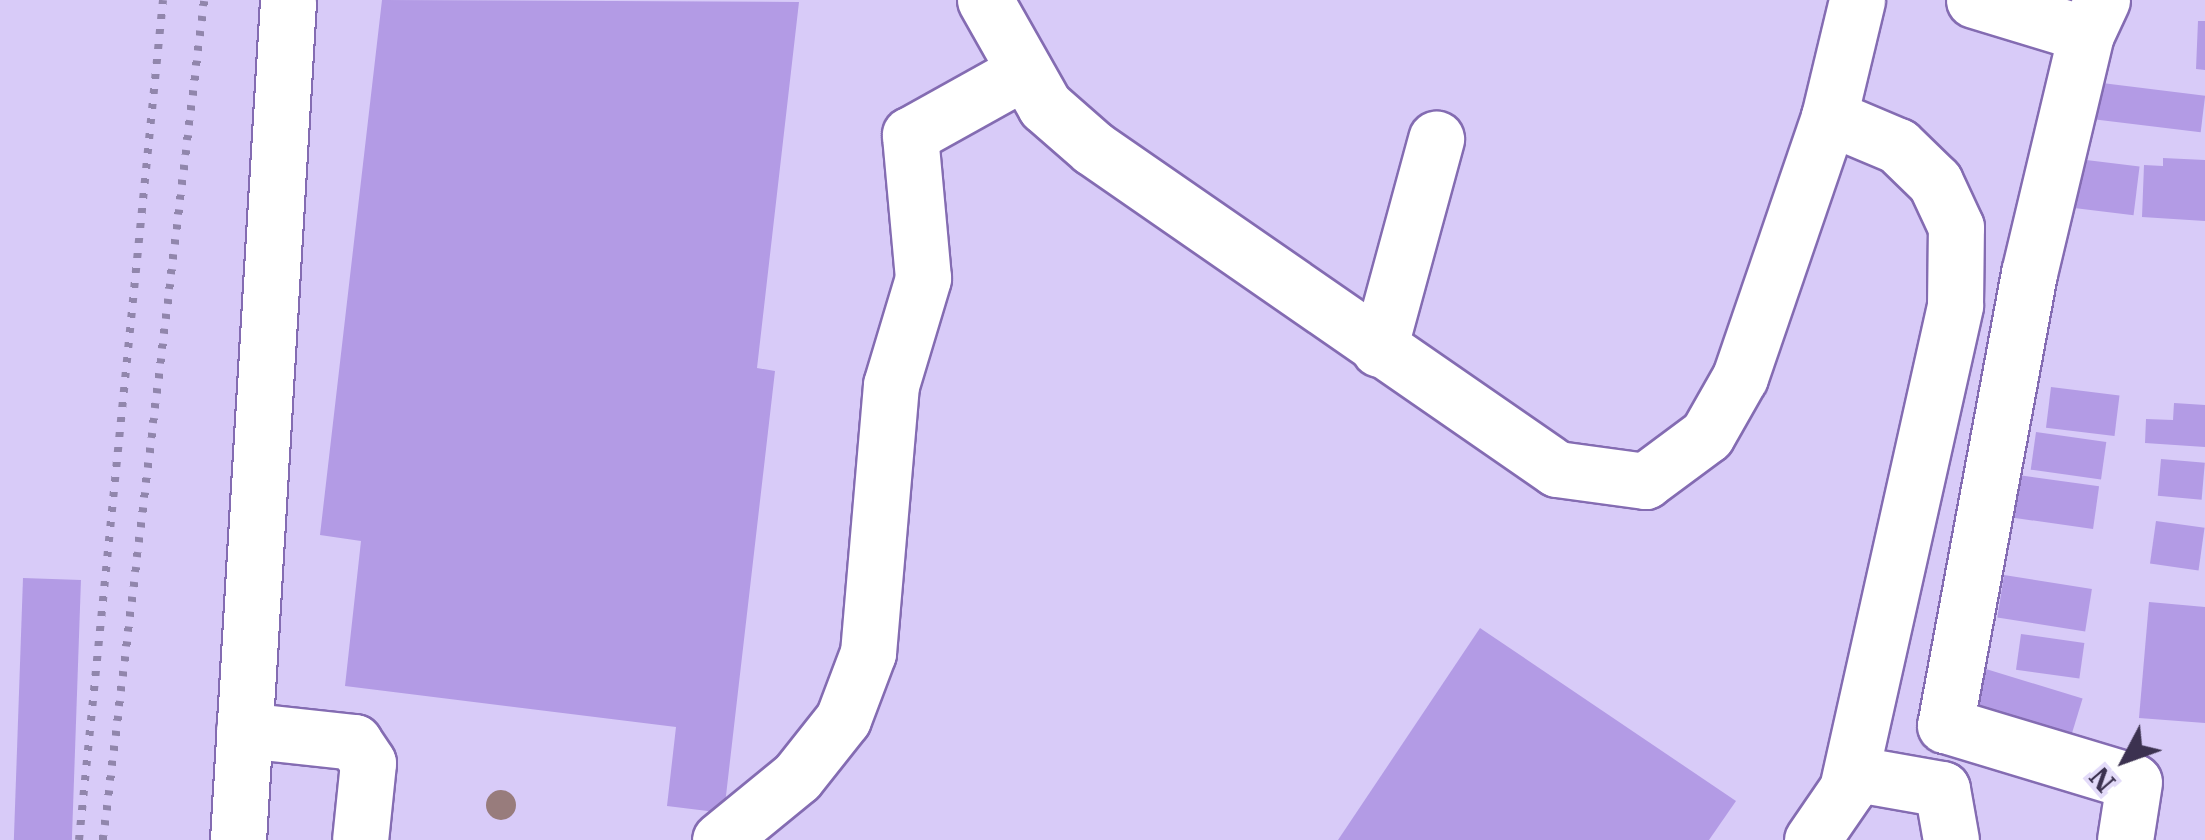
<!DOCTYPE html>
<style>
body{margin:0}
#map{position:relative;width:2205px;height:840px;overflow:hidden;background:#d8cbf8;font-family:"IBM Plex Serif",serif}
div>[style]{position:absolute}
.building>*{inset:0;background:#b39be5;transform-origin:0 0}
.roads{filter:drop-shadow(2px 0 #846cb2) drop-shadow(-2px 0 #846cb2) drop-shadow(0 2px #846cb2) drop-shadow(0 -2px #846cb2)}
.minor>*{height:55px;margin:-27.5px;padding:0 27.5px;transform-origin:27.5px;border-radius:27.5px;background:#fff}
.rail>*{height:8px;margin-top:-4px;transform-origin:0;background:repeating-linear-gradient(90deg,#9186ac 0 5px,transparent 0 15px)}
.trees>*{width:30px;height:30px;margin:-15px;border-radius:50%;background:#987c7c}
span{translate:-50% -50%;white-space:nowrap;text-align:center;line-height:1.15;-webkit-text-stroke:10px #e3dbf9;paint-order:stroke}
.north{position:absolute;left:2075px;top:710px;width:100px;height:100px;-webkit-text-stroke:8px #e3dbf9;paint-order:stroke;rotate:229deg;font-size:28px;font-weight:700;line-height:40px;text-align:center;color:#3c3250}
.north::after{content:'';display:block;margin:auto;width:35px;height:45px;background:#3c3250;clip-path:polygon(50% 0,100% 100%,50% 72%,0 100%)}
</style>
<div id="map">
<div class="building">
<i style="clip-path:polygon(382px 0,799px 2px,757px 368px,775px 371px,724px 813px,667px 806px,676px 727px,345px 686px,361px 541px,320px 535px)"></i>
<i style="clip-path:polygon(2198px 21px,2205px 21px,2205px 70px,2196px 69px)"></i>
<i style="left:2094px;top:82px;width:112px;height:37px;rotate:7deg"></i>
<i style="clip-path:polygon(2163px 158px,2205px 160px,2205px 221px,2142px 217px,2144px 165px,2163px 166px)"></i>
<i style="left:2078px;top:159px;width:62px;height:49px;rotate:7deg"></i>
<i style="left:2051px;top:387px;width:69px;height:41px;rotate:7deg"></i>
<i style="clip-path:polygon(2174px 403px,2205px 405px,2205px 447px,2145px 443px,2146px 419px,2173px 420px)"></i>
<i style="left:2036px;top:432px;width:71px;height:38px;rotate:8deg"></i>
<i style="left:2161px;top:459px;width:44px;height:37px;rotate:5deg"></i>
<i style="left:2004px;top:473px;width:96px;height:43px;rotate:8deg"></i>
<i style="left:2156px;top:521px;width:49px;height:43px;rotate:8deg"></i>
<i style="left:2004px;top:575px;width:89px;height:43px;rotate:9deg"></i>
<i style="left:23px;top:578px;width:58px;height:263px;rotate:2deg"></i>
<i style="clip-path:polygon(2149px 602px,2205px 607px,2205px 723px,2139px 718px)"></i>
<i style="clip-path:polygon(1480px 628px,1736px 801px,1709px 840px,1338px 840px)"></i>
<i style="left:2021px;top:634px;width:64px;height:36px;rotate:8deg"></i>
<i style="left:1986px;top:669px;width:101px;height:41px;rotate:17deg"></i>
</div>
<div class="roads">
<div class="minor">
<i style="left:985px;top:0;width:122px;rotate:60.5deg"></i>
<i style="left:1045px;top:106px;width:64px;rotate:41.2deg"></i>
<i style="left:1093px;top:148px;width:564px;rotate:34.68deg"></i>
<i style="left:1557px;top:469px;width:89px;rotate:7.8deg"></i>
<i style="left:1645px;top:481px;width:77px;rotate:-36.6deg"></i>
<i style="left:1707px;top:435px;width:67px;rotate:-60.4deg"></i>
<i style="left:1740px;top:377px;width:275px;rotate:-71.1deg"></i>
<i style="left:1829px;top:117px;width:120px;rotate:-76.5deg"></i>
<i style="left:1974px;top:0;width:117px;rotate:16.9deg"></i>
<i style="left:2102px;top:0;width:38px;rotate:115deg"></i>
<i style="left:2086px;top:34px;width:246px;rotate:103.4deg"></i>
<i style="left:2029px;top:273px;width:460px;rotate:100.5deg"></i>
<i style="left:1945px;top:725px;width:197px;rotate:16.8deg"></i>
<i style="left:2134px;top:782px;width:59px;rotate:98.8deg"></i>
<i style="left:1379px;top:349px;width:218px;rotate:-74.8deg"></i>
<i style="left:244px;top:730px;width:111px;rotate:6.2deg"></i>
<i style="left:354px;top:742px;width:25px;rotate:56deg"></i>
<i style="left:368px;top:763px;width:77px;rotate:95.9deg"></i>
<i style="left:1874px;top:777px;width:69px;rotate:10deg"></i>
<i style="left:1942px;top:789px;width:52px;rotate:80deg"></i>
<i style="left:238px;top:840px;width:841px;rotate:-86.59deg"></i>
<i style="left:720px;top:840px;width:99px;rotate:-39.3deg"></i>
<i style="left:797px;top:777px;width:74px;rotate:-51.6deg"></i>
<i style="left:843px;top:719px;width:71px;rotate:-69.3deg"></i>
<i style="left:868px;top:653px;width:269px;rotate:-85.1deg"></i>
<i style="left:891px;top:385px;width:112px;rotate:-73.3deg"></i>
<i style="left:923px;top:278px;width:144px;rotate:-95.2deg"></i>
<i style="left:910px;top:135px;width:129px;rotate:-29.1deg"></i>
<i style="left:1812px;top:840px;width:62px;rotate:-55.5deg"></i>
<i style="left:1847px;top:789px;width:496px;rotate:-77.4deg"></i>
<i style="left:1955px;top:305px;width:78px;rotate:-89.3deg"></i>
<i style="left:1956px;top:227px;width:50px;rotate:-115deg"></i>
<i style="left:1935px;top:182px;width:52px;rotate:-135.8deg"></i>
<i style="left:1898px;top:146px;width:75px;rotate:-157.2deg"></i>
</div>
</div>
<div class="rail">
<i style="left:79px;top:840px;width:844px;rotate:-84.29deg"></i>
<i style="left:103px;top:840px;width:846px;rotate:-83.14deg"></i>
</div>
<div class="trees">
<i style="left:501px;top:805px"></i>
</div>
<div class="north">N</div>
</div>
